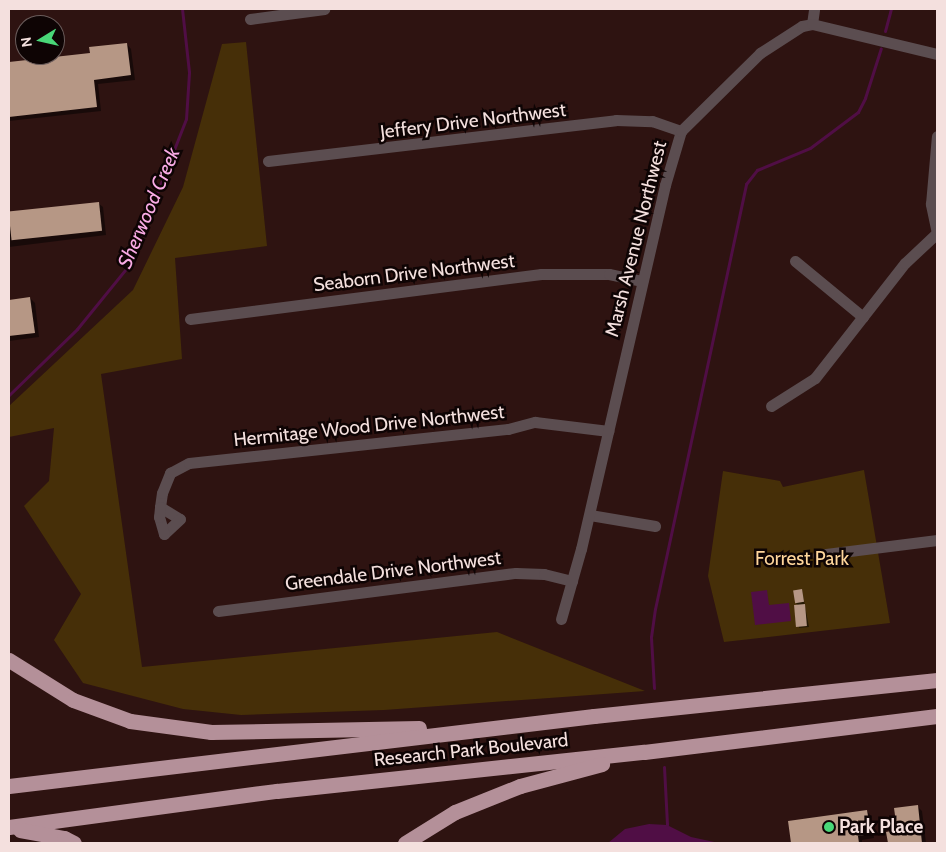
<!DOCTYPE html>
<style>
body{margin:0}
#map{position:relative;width:946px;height:852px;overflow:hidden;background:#2e1311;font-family:Cabin,sans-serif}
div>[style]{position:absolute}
.green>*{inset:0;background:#462f08}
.water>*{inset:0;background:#500e45}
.shadow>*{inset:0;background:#0007}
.stream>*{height:3px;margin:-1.5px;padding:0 1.5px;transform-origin:1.5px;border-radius:1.5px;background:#500e45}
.building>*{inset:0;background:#b69785;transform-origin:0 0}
.minor>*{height:11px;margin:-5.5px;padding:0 5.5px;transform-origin:5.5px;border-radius:5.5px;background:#5b4d50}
.highway>*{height:15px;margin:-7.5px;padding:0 7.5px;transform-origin:7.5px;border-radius:7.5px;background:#b49099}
.dots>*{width:14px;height:14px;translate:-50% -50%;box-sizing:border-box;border:2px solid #0e0404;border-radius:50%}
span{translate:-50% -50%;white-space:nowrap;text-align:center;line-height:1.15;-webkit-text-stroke:5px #0e0404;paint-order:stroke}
.street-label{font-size:19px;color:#f4e0de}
.park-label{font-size:19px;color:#ffd69b}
.poi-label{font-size:19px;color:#f4e0de;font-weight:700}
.left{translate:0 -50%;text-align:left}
.water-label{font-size:20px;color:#f9abe5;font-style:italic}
.frame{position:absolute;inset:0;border:10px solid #f4e0de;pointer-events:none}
.north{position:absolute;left:15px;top:15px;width:50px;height:50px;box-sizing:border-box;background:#0e0404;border:1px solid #6a5c5b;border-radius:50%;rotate:261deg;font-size:14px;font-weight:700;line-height:20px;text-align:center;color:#f4e0de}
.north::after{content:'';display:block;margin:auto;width:18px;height:22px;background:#49d778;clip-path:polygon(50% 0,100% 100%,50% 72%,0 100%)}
</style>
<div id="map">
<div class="green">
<i style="clip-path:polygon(246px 42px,267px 246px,175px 258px,182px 359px,101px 374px,142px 667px,497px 632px,645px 691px,384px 710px,241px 715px,183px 709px,83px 683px,54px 640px,81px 594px,24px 506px,49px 481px,54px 428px,9px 437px,9px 406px,133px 290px,183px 187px,222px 44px)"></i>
<i style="clip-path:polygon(864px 470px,890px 623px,724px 642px,708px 576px,723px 471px,780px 481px,783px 487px)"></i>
</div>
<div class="water">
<i style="clip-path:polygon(767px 590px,769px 605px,789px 603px,791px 621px,755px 625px,751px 592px)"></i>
<i style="clip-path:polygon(649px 824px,667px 825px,691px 837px,719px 843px,608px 843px,625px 829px)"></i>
</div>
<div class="shadow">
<i style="clip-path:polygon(127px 44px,131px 49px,135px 80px,98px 84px,101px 111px,9px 121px,9px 64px,91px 55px)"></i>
<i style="clip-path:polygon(98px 203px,103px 207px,106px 235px,9px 247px,9px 214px)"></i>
<i style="clip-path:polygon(30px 298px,35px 303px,39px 337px,9px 341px,9px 301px)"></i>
<i style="clip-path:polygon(802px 590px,809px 627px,799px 628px,799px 606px,796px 603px)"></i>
<i style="clip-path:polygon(917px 806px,922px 811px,926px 843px,889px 843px,887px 833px,898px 831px)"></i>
<i style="clip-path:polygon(867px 811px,871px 816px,874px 838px,862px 840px,862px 843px,792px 843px,789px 822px)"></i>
</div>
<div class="stream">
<i style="left:885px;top:31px;width:23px;rotate:-75deg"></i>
<i style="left:9px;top:395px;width:95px;rotate:-44.1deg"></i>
<i style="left:77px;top:329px;width:82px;rotate:-50.9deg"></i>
<i style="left:129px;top:265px;width:157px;rotate:-68.7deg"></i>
<i style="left:186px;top:119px;width:47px;rotate:-86.3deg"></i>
<i style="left:189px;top:72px;width:63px;rotate:-96.3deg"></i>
<i style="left:654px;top:688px;width:51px;rotate:-93.4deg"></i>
<i style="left:651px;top:637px;width:28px;rotate:-82deg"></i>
<i style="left:655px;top:609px;width:435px;rotate:-77.9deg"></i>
<i style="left:746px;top:184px;width:18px;rotate:-52deg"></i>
<i style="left:757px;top:170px;width:57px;rotate:-22.5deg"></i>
<i style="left:810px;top:148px;width:60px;rotate:-36.9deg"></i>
<i style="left:858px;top:112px;width:16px;rotate:-63deg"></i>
<i style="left:865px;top:98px;width:52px;rotate:-72.3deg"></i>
<i style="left:664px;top:767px;width:58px;rotate:87deg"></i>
</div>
<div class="building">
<i style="clip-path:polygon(127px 43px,131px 75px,94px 80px,97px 107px,9px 117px,9px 62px,90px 53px,89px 47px)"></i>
<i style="left:99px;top:202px;width:29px;height:91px;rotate:84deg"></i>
<i style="clip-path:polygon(30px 297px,35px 333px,9px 336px,9px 300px)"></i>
<i style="left:802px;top:589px;width:13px;height:9px;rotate:81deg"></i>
<i style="left:805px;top:604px;width:22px;height:11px;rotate:85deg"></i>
<i style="clip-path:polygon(918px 805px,922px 843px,888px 843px,886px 832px,897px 830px,894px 808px)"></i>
<i style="clip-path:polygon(867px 810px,871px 834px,858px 836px,859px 843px,791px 843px,788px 821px)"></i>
</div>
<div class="minor">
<i style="left:250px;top:19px;width:75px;rotate:-7.7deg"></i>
<i style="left:812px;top:24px;width:15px;rotate:-82deg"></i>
<i style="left:268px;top:161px;width:350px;rotate:-6.7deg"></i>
<i style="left:616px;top:120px;width:36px;rotate:2deg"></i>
<i style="left:652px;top:121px;width:31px;rotate:19deg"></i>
<i style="left:937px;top:233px;width:30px;rotate:-102deg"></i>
<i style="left:931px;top:204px;width:68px;rotate:-85deg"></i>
<i style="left:795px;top:261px;width:88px;rotate:39.5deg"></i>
<i style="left:190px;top:319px;width:354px;rotate:-7.3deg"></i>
<i style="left:541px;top:274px;width:68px"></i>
<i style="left:609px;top:274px;width:34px;rotate:12deg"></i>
<i style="left:771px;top:406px;width:52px;rotate:-32.5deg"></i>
<i style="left:815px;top:378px;width:146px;rotate:-52deg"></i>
<i style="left:905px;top:263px;width:44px;rotate:-43.2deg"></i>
<i style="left:160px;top:507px;width:14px;rotate:-82deg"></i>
<i style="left:162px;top:493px;width:22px;rotate:-68deg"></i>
<i style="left:170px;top:473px;width:21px;rotate:-28deg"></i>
<i style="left:189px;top:463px;width:321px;rotate:-6.1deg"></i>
<i style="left:508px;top:429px;width:28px;rotate:-15deg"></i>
<i style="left:535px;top:422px;width:74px;rotate:7deg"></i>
<i style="left:160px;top:507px;width:23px;rotate:31deg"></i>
<i style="left:180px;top:519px;width:22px;rotate:137deg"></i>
<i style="left:164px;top:534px;width:18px;rotate:-106deg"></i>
<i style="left:159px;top:517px;width:10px;rotate:-84deg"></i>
<i style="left:590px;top:515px;width:66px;rotate:9.6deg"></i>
<i style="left:818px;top:555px;width:120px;rotate:-7.2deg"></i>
<i style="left:218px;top:611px;width:300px;rotate:-7.3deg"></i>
<i style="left:516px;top:573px;width:28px;rotate:2deg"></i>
<i style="left:544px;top:574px;width:29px;rotate:14deg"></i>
<i style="left:561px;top:619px;width:73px;rotate:-74.1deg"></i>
<i style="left:581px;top:549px;width:374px;rotate:-77deg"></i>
<i style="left:665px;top:185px;width:56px;rotate:-73.5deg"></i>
<i style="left:681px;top:131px;width:111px;rotate:-44.6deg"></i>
<i style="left:760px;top:53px;width:50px;rotate:-32.7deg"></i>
<i style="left:802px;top:26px;width:10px;rotate:-11deg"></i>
<i style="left:812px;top:24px;width:129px;rotate:13.5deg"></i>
</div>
<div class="highway">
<i style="left:9px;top:660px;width:75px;rotate:32deg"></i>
<i style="left:73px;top:700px;width:61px;rotate:20.2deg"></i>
<i style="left:130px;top:721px;width:82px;rotate:7.7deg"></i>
<i style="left:211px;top:732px;width:208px;rotate:-1.1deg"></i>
<i style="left:9px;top:786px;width:589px;rotate:-6.82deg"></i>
<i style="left:594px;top:716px;width:345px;rotate:-6deg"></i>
<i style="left:9px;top:827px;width:270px;rotate:-7.7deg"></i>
<i style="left:277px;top:791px;width:369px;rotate:-6.1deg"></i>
<i style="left:644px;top:752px;width:295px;rotate:-7deg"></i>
<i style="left:20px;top:830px;width:45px;rotate:10.3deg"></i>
<i style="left:64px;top:838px;width:11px;rotate:27deg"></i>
<i style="left:405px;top:843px;width:59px;rotate:-31.8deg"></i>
<i style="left:455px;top:812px;width:70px;rotate:-21.8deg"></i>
<i style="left:520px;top:786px;width:85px;rotate:-15deg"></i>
</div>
<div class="dots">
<i style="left:829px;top:827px;background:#49d778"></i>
</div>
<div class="street-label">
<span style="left:473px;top:121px;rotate:-7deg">Jeffery Drive Northwest</span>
<span style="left:636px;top:239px;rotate:-76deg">Marsh Avenue Northwest</span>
<span style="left:414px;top:273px;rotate:-7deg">Seaborn Drive Northwest</span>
<span style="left:369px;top:426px;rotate:-6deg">Hermitage Wood Drive Northwest</span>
<span style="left:393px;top:571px;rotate:-7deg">Greendale Drive Northwest</span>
<span style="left:471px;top:750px;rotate:-6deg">Research Park Boulevard</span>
</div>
<div class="park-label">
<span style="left:802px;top:559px">Forrest Park</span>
</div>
<div class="poi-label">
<span class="left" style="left:839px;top:827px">Park Place</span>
</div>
<div class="water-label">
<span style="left:149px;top:208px;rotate:-67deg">Sherwood Creek</span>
</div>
<div class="frame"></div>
<div class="north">N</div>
</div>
